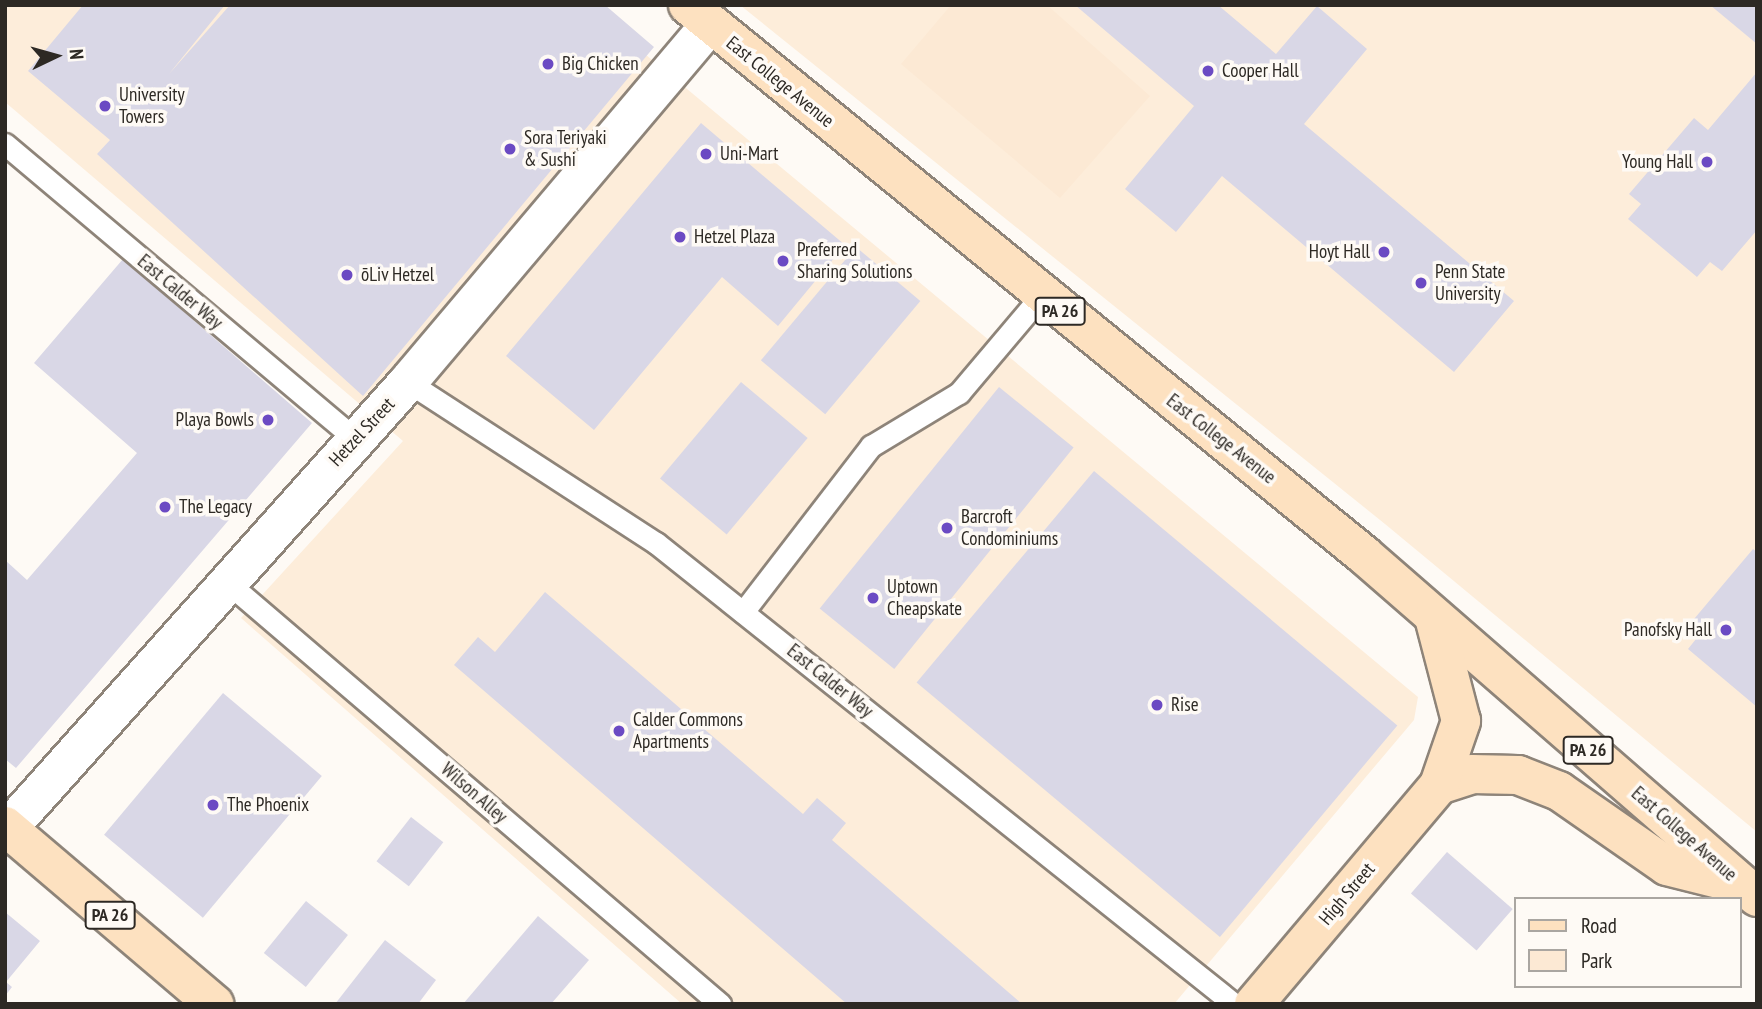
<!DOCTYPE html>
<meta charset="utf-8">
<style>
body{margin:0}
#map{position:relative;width:1762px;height:1009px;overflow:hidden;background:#fefaf5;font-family:"PT Sans Narrow",sans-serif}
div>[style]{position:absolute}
.built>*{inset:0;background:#fdedda}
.green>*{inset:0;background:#fce9d4}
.building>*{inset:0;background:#d9d7e6;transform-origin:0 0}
.roads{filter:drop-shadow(2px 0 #8e8479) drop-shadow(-2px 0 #8e8479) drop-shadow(0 2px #8e8479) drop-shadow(0 -2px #8e8479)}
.service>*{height:21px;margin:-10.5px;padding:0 10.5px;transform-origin:10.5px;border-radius:10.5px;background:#fff}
.minor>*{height:38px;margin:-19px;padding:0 19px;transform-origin:19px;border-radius:19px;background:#fff}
.primary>*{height:38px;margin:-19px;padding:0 19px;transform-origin:19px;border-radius:19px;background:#fde1c0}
.dots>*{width:19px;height:19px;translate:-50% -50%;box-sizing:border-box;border:4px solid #fefaf5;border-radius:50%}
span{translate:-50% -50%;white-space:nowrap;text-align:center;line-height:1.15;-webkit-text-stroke:7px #fefaf5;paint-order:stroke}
.shield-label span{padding:2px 5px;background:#fefaf5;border:2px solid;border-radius:5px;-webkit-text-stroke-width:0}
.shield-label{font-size:18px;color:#2d2924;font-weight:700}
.poi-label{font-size:19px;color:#2d2924}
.left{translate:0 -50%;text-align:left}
.right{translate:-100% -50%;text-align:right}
.street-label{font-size:19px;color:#2d2924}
.frame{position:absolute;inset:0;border:7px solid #2d2924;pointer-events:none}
.legend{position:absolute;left:1514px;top:897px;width:228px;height:91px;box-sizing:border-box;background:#fefaf5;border:2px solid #aaa6a1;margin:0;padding:9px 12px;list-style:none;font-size:21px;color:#2d2924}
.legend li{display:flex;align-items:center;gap:14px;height:35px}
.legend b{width:35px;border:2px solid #aaa6a1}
.north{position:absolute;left:21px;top:21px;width:70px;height:70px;-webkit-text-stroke:5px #fefaf5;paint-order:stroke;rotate:85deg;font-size:19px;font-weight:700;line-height:28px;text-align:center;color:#2d2924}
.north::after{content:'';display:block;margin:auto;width:24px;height:32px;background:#2d2924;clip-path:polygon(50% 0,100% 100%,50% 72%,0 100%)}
</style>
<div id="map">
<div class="built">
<i style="clip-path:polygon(5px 5px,586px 5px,1418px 697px,1414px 720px,1174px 1004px,682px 1004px,241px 618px,403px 441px,5px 102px)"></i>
<i style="clip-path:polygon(740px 5px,1757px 5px,1757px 832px,1385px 524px)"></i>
</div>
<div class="green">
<i style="clip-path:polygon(951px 5px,1047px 5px,1150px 96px,1060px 198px,901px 64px)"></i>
</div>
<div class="building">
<i style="clip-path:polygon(83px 5px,225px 5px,169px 74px,230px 5px,605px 5px,654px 47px,363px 396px,97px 154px,110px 140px,28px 71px)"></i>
<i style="clip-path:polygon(1075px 5px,1218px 5px,1276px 54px,1317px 6px,1367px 49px,1304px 124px,1514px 301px,1454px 372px,1222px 176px,1176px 232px,1125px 189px,1194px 106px)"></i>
<i style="clip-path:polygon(1710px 5px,1757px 5px,1757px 44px)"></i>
<i style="clip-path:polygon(1757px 72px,1757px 230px,1722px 271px,1710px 262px,1697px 277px,1628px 219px,1641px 204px,1629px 194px,1694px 118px,1708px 130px)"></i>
<i style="clip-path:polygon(701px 123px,845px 245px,778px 326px,722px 277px,594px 430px,506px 356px)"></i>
<i style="left:856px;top:247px;width:84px;height:148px;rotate:40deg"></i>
<i style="clip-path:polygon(123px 259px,312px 423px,16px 768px,5px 759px,5px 560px,27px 580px,137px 453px,34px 363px)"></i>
<i style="left:741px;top:382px;width:87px;height:126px;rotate:40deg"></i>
<i style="left:999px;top:387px;width:96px;height:285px;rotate:39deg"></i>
<i style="left:1094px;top:471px;width:396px;height:276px;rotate:40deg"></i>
<i style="clip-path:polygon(1753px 549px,1757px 552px,1757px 707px,1688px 649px,1700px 634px,1689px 625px)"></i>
<i style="clip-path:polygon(545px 592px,803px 814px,817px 798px,846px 823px,832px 840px,1022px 1004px,847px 1004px,454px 665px,478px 637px,495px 652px)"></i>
<i style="left:223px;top:693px;width:129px;height:185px;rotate:40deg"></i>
<i style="left:411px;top:817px;width:41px;height:56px;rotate:38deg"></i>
<i style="left:1447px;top:852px;width:87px;height:55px;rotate:41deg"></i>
<i style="left:306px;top:901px;width:54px;height:67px;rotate:39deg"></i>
<i style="clip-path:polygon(5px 912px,40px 941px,6px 982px,12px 987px,5px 996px)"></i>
<i style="clip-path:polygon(538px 916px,589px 960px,551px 1004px,463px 1004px)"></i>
<i style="clip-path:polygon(385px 940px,436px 980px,418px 1004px,335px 1004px)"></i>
</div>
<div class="roads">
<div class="service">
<i style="left:5px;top:144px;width:458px;rotate:40.1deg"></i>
<i style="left:408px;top:382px;width:296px;rotate:33deg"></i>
<i style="left:656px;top:543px;width:739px;rotate:38.58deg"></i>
<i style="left:228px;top:583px;width:648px;rotate:40.55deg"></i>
<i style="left:743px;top:612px;width:210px;rotate:-52.4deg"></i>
<i style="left:871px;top:446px;width:103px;rotate:-31.1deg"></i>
<i style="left:959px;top:393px;width:127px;rotate:-49.8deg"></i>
</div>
<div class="minor">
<i style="left:5px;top:832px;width:604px;rotate:-48.15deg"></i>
<i style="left:408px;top:382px;width:468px;rotate:-49.8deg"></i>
</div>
<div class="primary">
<i style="left:688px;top:5px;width:871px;rotate:39.13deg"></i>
<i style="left:1364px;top:555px;width:521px;rotate:41.03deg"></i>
<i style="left:1439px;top:785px;width:35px;rotate:-18deg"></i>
<i style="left:1472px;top:774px;width:46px;rotate:1.2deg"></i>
<i style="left:1518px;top:775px;width:44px;rotate:21.3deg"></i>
<i style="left:1559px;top:791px;width:131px;rotate:34.8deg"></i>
<i style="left:1667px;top:866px;width:69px;rotate:14.2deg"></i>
<i style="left:5px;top:826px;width:275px;rotate:40.4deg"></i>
<i style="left:1254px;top:1004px;width:287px;rotate:-49.8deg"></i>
<i style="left:1439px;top:785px;width:68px;rotate:-71deg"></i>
<i style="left:1461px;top:721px;width:107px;rotate:-104.6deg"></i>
</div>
</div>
<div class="dots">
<i style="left:548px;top:64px;background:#6b4ac3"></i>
<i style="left:1208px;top:71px;background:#6b4ac3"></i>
<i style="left:105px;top:106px;background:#6b4ac3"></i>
<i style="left:510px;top:149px;background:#6b4ac3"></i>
<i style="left:706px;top:154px;background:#6b4ac3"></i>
<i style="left:1707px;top:162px;background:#6b4ac3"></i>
<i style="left:680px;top:237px;background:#6b4ac3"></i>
<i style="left:1384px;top:252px;background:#6b4ac3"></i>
<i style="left:783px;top:261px;background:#6b4ac3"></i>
<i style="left:347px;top:275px;background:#6b4ac3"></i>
<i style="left:1421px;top:283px;background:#6b4ac3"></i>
<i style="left:268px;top:420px;background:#6b4ac3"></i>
<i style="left:165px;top:507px;background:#6b4ac3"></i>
<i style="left:947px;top:528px;background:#6b4ac3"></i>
<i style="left:873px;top:598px;background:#6b4ac3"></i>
<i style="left:1726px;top:630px;background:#6b4ac3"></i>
<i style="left:1157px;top:705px;background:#6b4ac3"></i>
<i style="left:619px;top:731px;background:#6b4ac3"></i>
<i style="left:213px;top:805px;background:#6b4ac3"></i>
</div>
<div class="shield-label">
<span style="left:1060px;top:311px">PA 26</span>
<span style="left:1588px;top:750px">PA 26</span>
<span style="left:110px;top:915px">PA 26</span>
</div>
<div class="poi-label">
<span class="left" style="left:562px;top:64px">Big Chicken</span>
<span class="left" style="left:1222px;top:71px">Cooper Hall</span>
<span class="left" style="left:119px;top:106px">University<br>Towers</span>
<span class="left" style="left:524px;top:149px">Sora Teriyaki<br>&amp; Sushi</span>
<span class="left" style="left:720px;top:154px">Uni-Mart</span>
<span class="right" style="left:1693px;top:162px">Young Hall</span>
<span class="left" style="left:694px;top:237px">Hetzel Plaza</span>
<span class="left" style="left:797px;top:261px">Preferred<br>Sharing Solutions</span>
<span class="right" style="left:1370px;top:252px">Hoyt Hall</span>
<span class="left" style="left:1435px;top:283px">Penn State<br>University</span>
<span class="left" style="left:361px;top:275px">ōLiv Hetzel</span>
<span class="right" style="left:254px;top:420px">Playa Bowls</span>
<span class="left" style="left:179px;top:507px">The Legacy</span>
<span class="left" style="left:961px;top:528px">Barcroft<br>Condominiums</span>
<span class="left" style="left:887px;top:598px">Uptown<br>Cheapskate</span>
<span class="right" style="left:1712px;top:630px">Panofsky Hall</span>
<span class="left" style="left:1171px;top:705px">Rise</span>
<span class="left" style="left:633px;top:731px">Calder Commons<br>Apartments</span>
<span class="left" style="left:227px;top:805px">The Phoenix</span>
</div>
<div class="street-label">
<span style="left:780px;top:82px;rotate:39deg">East College Avenue</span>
<span style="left:180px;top:292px;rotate:40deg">East Calder Way</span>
<span style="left:362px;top:432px;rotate:-47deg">Hetzel Street</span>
<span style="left:1221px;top:439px;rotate:38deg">East College Avenue</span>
<span style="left:830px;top:681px;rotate:39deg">East Calder Way</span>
<span style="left:474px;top:793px;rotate:41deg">Wilson Alley</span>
<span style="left:1684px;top:834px;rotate:41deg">East College Avenue</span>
<span style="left:1347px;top:894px;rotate:-50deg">High Street</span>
</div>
<div class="frame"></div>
<ul class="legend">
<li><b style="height:9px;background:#fde1c0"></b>Road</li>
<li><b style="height:19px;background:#fce9d4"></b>Park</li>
</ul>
<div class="north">N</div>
</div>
